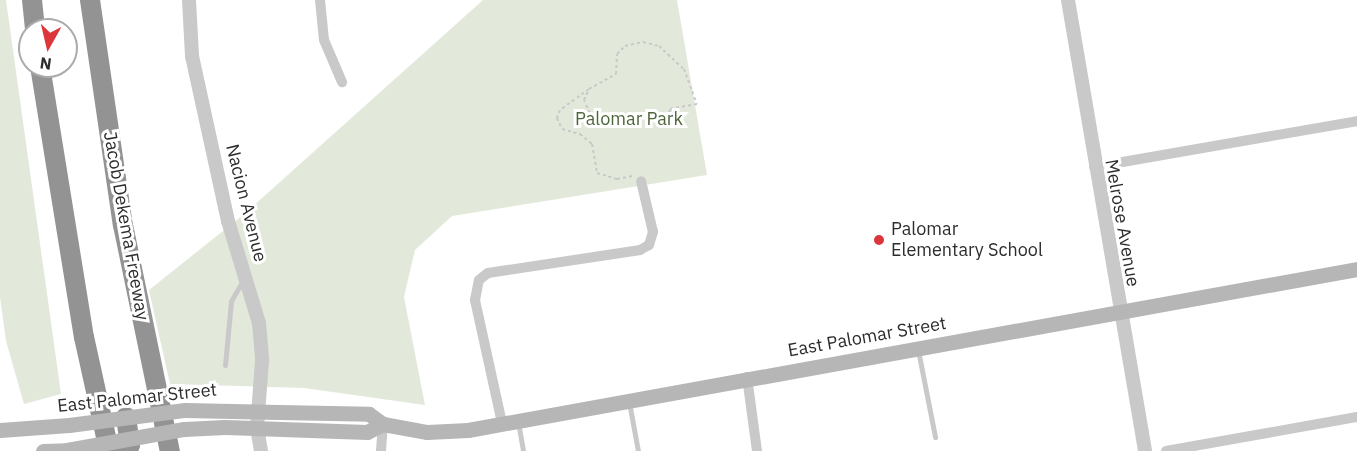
<!DOCTYPE html>
<style>
body{margin:0}
#map{position:relative;width:1357px;height:451px;overflow:hidden;background:#fff;font-family:"IBM Plex Sans",sans-serif}
div>[style]{position:absolute}
.green>*{inset:0;background:#e2e9da}
.path>*{height:2px;margin-top:-1px;transform-origin:0;background:repeating-linear-gradient(90deg,#c9c9c9 0 3px,transparent 0 6px)}
.service>*{height:5px;margin:-2.5px;padding:0 2.5px;transform-origin:2.5px;border-radius:2.5px;background:#c9c9c9}
.minor>*{height:10px;margin:-5px;padding:0 5px;transform-origin:5px;border-radius:5px;background:#c9c9c9}
.tertiary>*{height:14px;margin:-7px;padding:0 7px;transform-origin:7px;border-radius:7px;background:#c9c9c9}
.secondary>*{height:15px;margin:-7.5px;padding:0 7.5px;transform-origin:7.5px;border-radius:7.5px;background:#b6b6b6}
.motorway>*{height:20px;margin:-10px;padding:0 10px;transform-origin:10px;border-radius:10px;background:#939393}
.secondary-bridge>*{height:15px;margin:-7.5px;padding:0 7.5px;transform-origin:7.5px;border-radius:7.5px;background:#b6b6b6}
.dots>*{width:16px;height:16px;translate:-50% -50%;box-sizing:border-box;border:3px solid #fff;border-radius:50%}
span{translate:-50% -50%;white-space:nowrap;text-align:center;line-height:1.15;-webkit-text-stroke:6px #fff;paint-order:stroke}
.park-label{font-size:18px;color:#4e653c}
.street-label{font-size:18px;color:#2c2c2c}
.poi-label{font-size:18px;color:#2c2c2c}
.left{translate:0 -50%;text-align:left}
.north{position:absolute;left:18px;top:18px;width:60px;height:60px;box-sizing:border-box;background:#fff;border:2px solid #ababab;border-radius:50%;rotate:188deg;font-size:16px;font-weight:700;line-height:24px;text-align:center;color:#2c2c2c}
.north::after{content:'';display:block;margin:auto;width:21px;height:27px;background:#dc363b;clip-path:polygon(50% 0,100% 100%,50% 72%,0 100%)}
</style>
<div id="map">
<div class="green">
<i style="clip-path:polygon(0 0,6px 0,61px 394px,24px 404px,6px 341px,0 297px)"></i>
<i style="clip-path:polygon(483px 0,677px 0,707px 175px,452px 216px,415px 250px,404px 297px,425px 405px,304px 388px,170px 384px,149px 290px,243px 215px)"></i>
</div>
<div class="path">
<i style="left:589px;top:89px;width:31px;rotate:-29deg"></i>
<i style="left:616px;top:74px;width:20px;rotate:-87deg"></i>
<i style="left:617px;top:54px;width:11px;rotate:-45deg"></i>
<i style="left:625px;top:46px;width:18px;rotate:-13deg"></i>
<i style="left:643px;top:42px;width:16px;rotate:14deg"></i>
<i style="left:659px;top:46px;width:34px;rotate:43deg"></i>
<i style="left:684px;top:69px;width:37px;rotate:70deg"></i>
<i style="left:697px;top:104px;width:27px;rotate:170deg"></i>
<i style="left:670px;top:109px;width:12px;rotate:104deg"></i>
<i style="left:595px;top:124px;width:26px;rotate:-115deg"></i>
<i style="left:584px;top:100px;width:12px;rotate:-66deg"></i>
<i style="left:589px;top:89px;width:36px;rotate:144deg"></i>
<i style="left:560px;top:110px;width:9px;rotate:111deg"></i>
<i style="left:557px;top:118px;width:12px;rotate:66deg"></i>
<i style="left:562px;top:129px;width:19px;rotate:16deg"></i>
<i style="left:580px;top:134px;width:16px;rotate:40deg"></i>
<i style="left:592px;top:144px;width:29px;rotate:80deg"></i>
<i style="left:597px;top:173px;width:21px;rotate:17deg"></i>
<i style="left:617px;top:179px;width:16px;rotate:-11deg"></i>
</div>
<div class="service">
<i style="left:918px;top:350px;width:89px;rotate:78.9deg"></i>
<i style="left:225px;top:365px;width:64px;rotate:-84.6deg"></i>
<i style="left:231px;top:301px;width:24px;rotate:-60deg"></i>
<i style="left:629px;top:402px;width:50px;rotate:79.6deg"></i>
<i style="left:518px;top:422px;width:29px;rotate:80deg"></i>
</div>
<div class="minor">
<i style="left:320px;top:0;width:40px;rotate:84.3deg"></i>
<i style="left:324px;top:40px;width:46px;rotate:66.8deg"></i>
<i style="left:1094px;top:167px;width:267px;rotate:-9.9deg"></i>
<i style="left:747px;top:377px;width:75px;rotate:82.3deg"></i>
<i style="left:502px;top:423px;width:126px;rotate:-102.4deg"></i>
<i style="left:475px;top:300px;width:20px;rotate:-79deg"></i>
<i style="left:479px;top:280px;width:11px;rotate:-38deg"></i>
<i style="left:488px;top:273px;width:154px;rotate:-8.6deg"></i>
<i style="left:640px;top:250px;width:10px;rotate:-29deg"></i>
<i style="left:649px;top:245px;width:14px;rotate:-73deg"></i>
<i style="left:653px;top:232px;width:52px;rotate:-103.2deg"></i>
<i style="left:381px;top:451px;width:27px;rotate:-86deg"></i>
<i style="left:1166px;top:451px;width:194px;rotate:-10.1deg"></i>
</div>
<div class="tertiary">
<i style="left:189px;top:0;width:56px;rotate:86.9deg"></i>
<i style="left:192px;top:56px;width:169px;rotate:77.7deg"></i>
<i style="left:228px;top:221px;width:107px;rotate:73.1deg"></i>
<i style="left:259px;top:323px;width:38px;rotate:85deg"></i>
<i style="left:262px;top:361px;width:67px;rotate:94.3deg"></i>
<i style="left:257px;top:428px;width:23px;rotate:80deg"></i>
<i style="left:1068px;top:0;width:458px;rotate:80.3deg"></i>
</div>
<div class="secondary">
<i style="left:185px;top:410px;width:184px;rotate:1.2deg"></i>
<i style="left:369px;top:414px;width:17px;rotate:36deg"></i>
<i style="left:383px;top:424px;width:45px;rotate:10.3deg"></i>
<i style="left:427px;top:432px;width:41px;rotate:-2.8deg"></i>
<i style="left:468px;top:430px;width:903px;rotate:-10.27deg"></i>
<i style="left:184px;top:429px;width:41px;rotate:-2.8deg"></i>
<i style="left:225px;top:427px;width:142px;rotate:2deg"></i>
<i style="left:367px;top:432px;width:18px;rotate:-27deg"></i>
<i style="left:0;top:430px;width:69px;rotate:-4.1deg"></i>
<i style="left:43px;top:451px;width:24px;rotate:-2deg"></i>
</div>
<div class="motorway">
<i style="left:32px;top:0;width:30px;rotate:84deg"></i>
<i style="left:90px;top:0;width:227px;rotate:81.7deg"></i>
<i style="left:123px;top:225px;width:231px;rotate:78.3deg"></i>
<i style="left:40px;top:66px;width:275px;rotate:80.8deg"></i>
<i style="left:84px;top:337px;width:117px;rotate:77.6deg"></i>
<i style="left:126px;top:417px;width:28px;rotate:82deg"></i>
<i style="left:130px;top:445px;width:7px;rotate:117deg"></i>
</div>
<div class="secondary-bridge">
<i style="left:69px;top:425px;width:117px;rotate:-7.4deg"></i>
<i style="left:67px;top:450px;width:119px;rotate:-10.2deg"></i>
</div>
<div class="dots">
<i style="left:879px;top:240px;background:#dc363b"></i>
</div>
<div class="park-label">
<span style="left:629px;top:119px">Palomar Park</span>
</div>
<div class="street-label">
<span style="left:246px;top:203px;rotate:76deg">Nacion Avenue</span>
<span style="left:1122px;top:223px;rotate:80deg">Melrose Avenue</span>
<span style="left:126px;top:226px;rotate:80deg">Jacob Dekema Freeway</span>
<span style="left:867px;top:337px;rotate:-10deg">East Palomar Street</span>
<span style="left:137px;top:398px;rotate:-6deg">East Palomar Street</span>
</div>
<div class="poi-label">
<span class="left" style="left:891px;top:240px">Palomar<br>Elementary School</span>
</div>
<div class="north">N</div>
</div>
